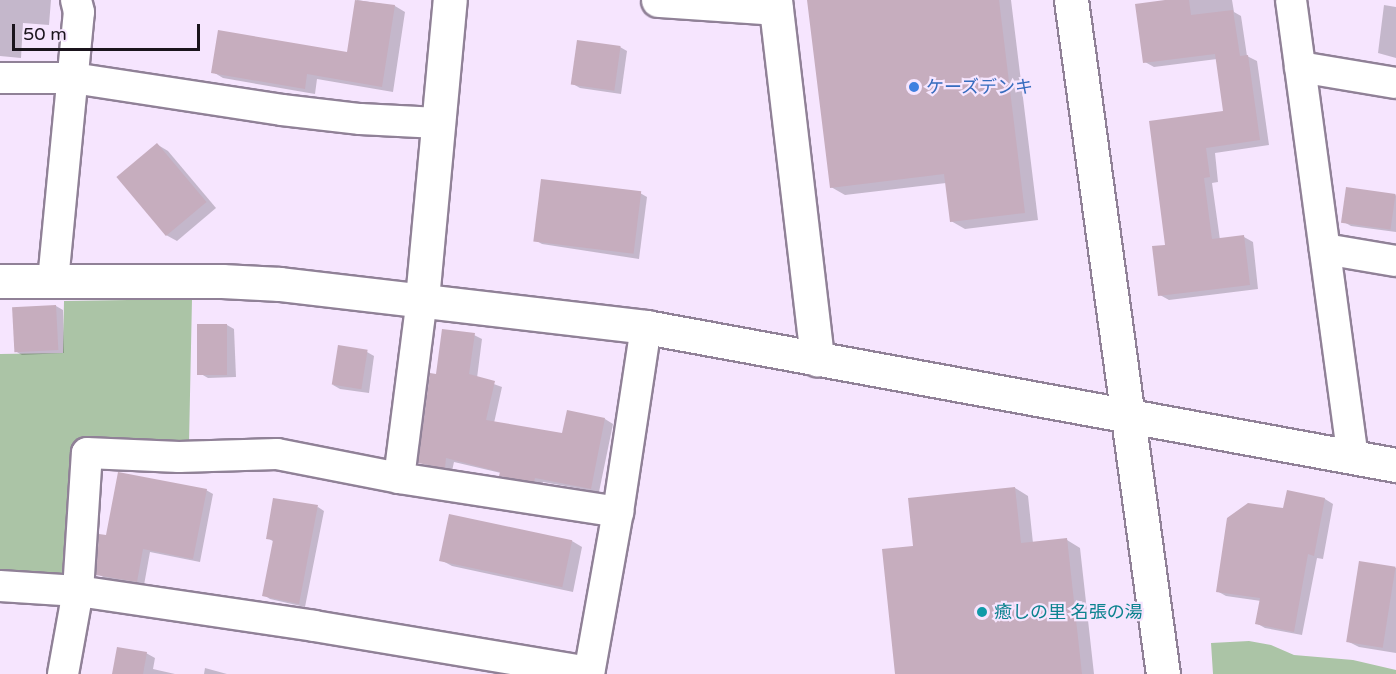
<!DOCTYPE html>
<meta charset="utf-8">
<style>
body{margin:0}
#map{position:relative;width:1396px;height:674px;overflow:hidden;background:#f6e5fe;font-family:"Varela Round","Noto Sans JP",sans-serif}
div>[style]{position:absolute}
.green>*{inset:0;background:#abc4a6}
.shadow>*{inset:0;background:#0003}
.building>*{inset:0;background:#c6adbe;transform-origin:0 0}
.roads{filter:drop-shadow(2px 0 #908197) drop-shadow(-2px 0 #908197) drop-shadow(0 2px #908197) drop-shadow(0 -2px #908197)}
.street>*{height:30px;margin:-15px;padding:0 15px;transform-origin:15px;border-radius:15px;background:#fff}
.secondary>*{height:33px;margin:-16.5px;padding:0 16.5px;transform-origin:16.5px;border-radius:16.5px;background:#fff}
.dots>*{width:16px;height:16px;translate:-50% -50%;box-sizing:border-box;border:3px solid #f6e5fe;border-radius:50%}
span{translate:-50% -50%;white-space:nowrap;text-align:center;line-height:1.15;-webkit-text-stroke:4.5px #f6e5fe;paint-order:stroke}
.shop-label{font-size:18px;color:#366cbe}
.left{translate:0 -50%;text-align:left}
.culture-label{font-size:18px;color:#0d838f}
.scale{position:absolute;left:12px;top:24px;width:188px;height:27px;box-sizing:border-box;border:3px solid #1a141c;border-top:0;padding-left:8px;font-size:18px;line-height:21px;white-space:nowrap;color:#1a141c;-webkit-text-stroke:4px #f6e5fe;paint-order:stroke}
</style>
<div id="map">
<div class="green">
<i style="clip-path:polygon(192px 299px,189px 443px,85px 447px,70px 585px,0 577px,0 354px,63px 353px,64px 301px)"></i>
<i style="clip-path:polygon(1249px 641px,1271px 645px,1294px 655px,1353px 660px,1396px 670px,1396px 674px,1213px 674px,1211px 643px)"></i>
</div>
<div class="shadow">
<i style="clip-path:polygon(0 0,51px 0,49px 25px,23px 23px,21px 58px,0 56px)"></i>
<i style="clip-path:polygon(357px 0,395px 6px,405px 12px,393px 92px,317px 79px,315px 94px,223px 78px,213px 72px,348px 54px)"></i>
<i style="clip-path:polygon(809px 0,1011px 0,1038px 220px,965px 229px,951px 221px,946px 183px,845px 195px,831px 187px)"></i>
<i style="clip-path:polygon(1177px 0,1232px 0,1234px 12px,1241px 16px,1247px 56px,1257px 61px,1269px 145px,1215px 153px,1218px 182px,1212px 183px,1220px 240px,1244px 237px,1253px 242px,1258px 289px,1169px 300px,1160px 295px,1167px 246px,1151px 122px,1225px 112px,1217px 59px,1154px 67px,1145px 62px)"></i>
<i style="clip-path:polygon(1384px 5px,1396px 7px,1396px 58px,1378px 53px)"></i>
<i style="clip-path:polygon(620px 47px,627px 51px,621px 94px,580px 88px,573px 84px)"></i>
<i style="clip-path:polygon(158px 145px,168px 151px,216px 208px,177px 241px,166px 235px)"></i>
<i style="clip-path:polygon(640px 193px,647px 197px,639px 259px,542px 244px,535px 240px)"></i>
<i style="clip-path:polygon(1396px 195px,1396px 232px,1351px 226px,1344px 222px)"></i>
<i style="clip-path:polygon(56px 306px,63px 310px,64px 353px,22px 355px,15px 351px)"></i>
<i style="clip-path:polygon(227px 325px,234px 329px,236px 377px,208px 378px,201px 374px,199px 326px)"></i>
<i style="clip-path:polygon(474px 335px,482px 339px,477px 378px,502px 387px,494px 423px,564px 435px,605px 419px,613px 424px,599px 492px,543px 482px,542px 485px,509px 480px,501px 473px,454px 462px,452px 471px,428px 466px,420px 462px,438px 376px)"></i>
<i style="clip-path:polygon(367px 352px,374px 356px,369px 393px,340px 389px,333px 385px)"></i>
<i style="clip-path:polygon(1015px 488px,1028px 496px,1033px 543px,1067px 540px,1080px 548px,1094px 674px,897px 674px,914px 547px)"></i>
<i style="clip-path:polygon(206px 490px,213px 494px,200px 562px,150px 552px,144px 585px,105px 578px,98px 574px,107px 537px)"></i>
<i style="clip-path:polygon(1288px 492px,1325px 499px,1333px 504px,1323px 559px,1317px 558px,1302px 635px,1265px 628px,1256px 623px,1261px 601px,1226px 596px,1217px 591px,1284px 510px)"></i>
<i style="clip-path:polygon(318px 507px,324px 511px,305px 607px,270px 599px,264px 595px,274px 542px,268px 538px)"></i>
<i style="clip-path:polygon(572px 541px,582px 547px,573px 592px,452px 566px,441px 560px)"></i>
<i style="clip-path:polygon(1360px 563px,1396px 568px,1396px 653px,1359px 647px,1349px 642px)"></i>
<i style="clip-path:polygon(146px 653px,155px 658px,153px 669px,175px 674px,114px 674px)"></i>
<i style="clip-path:polygon(205px 668px,227px 674px,204px 674px)"></i>
</div>
<div class="building">
<i style="clip-path:polygon(355px 0,395px 5px,382px 87px,307px 74px,305px 89px,211px 73px,218px 30px,347px 52px)"></i>
<i style="clip-path:polygon(807px 0,999px 0,1025px 213px,950px 222px,944px 174px,830px 188px)"></i>
<i style="clip-path:polygon(1165px 0,1189px 0,1191px 15px,1233px 10px,1240px 56px,1248px 55px,1260px 140px,1206px 148px,1210px 177px,1204px 178px,1212px 239px,1244px 235px,1250px 285px,1158px 296px,1152px 246px,1165px 245px,1149px 121px,1223px 111px,1215px 54px,1143px 63px,1135px 4px)"></i>
<i style="left:577px;top:40px;width:44px;height:45px;rotate:8deg"></i>
<i style="left:157px;top:143px;width:77px;height:53px;rotate:50deg"></i>
<i style="left:541px;top:179px;width:101px;height:63px;rotate:7deg"></i>
<i style="left:1346px;top:187px;width:50px;height:36px;rotate:8deg"></i>
<i style="left:56px;top:305px;width:45px;height:44px;rotate:87deg"></i>
<i style="left:197px;top:324px;width:30px;height:51px"></i>
<i style="clip-path:polygon(442px 329px,475px 333px,469px 374px,495px 381px,486px 420px,562px 433px,567px 410px,605px 418px,591px 489px,535px 478px,534px 482px,499px 476px,500px 472px,446px 458px,445px 468px,418px 463px,430px 373px,436px 374px)"></i>
<i style="left:338px;top:345px;width:30px;height:40px;rotate:9deg"></i>
<i style="clip-path:polygon(118px 472px,207px 489px,193px 559px,143px 549px,137px 582px,96px 575px,99px 534px,106px 535px)"></i>
<i style="clip-path:polygon(1015px 487px,1021px 543px,1067px 538px,1082px 674px,895px 674px,882px 549px,913px 546px,908px 498px)"></i>
<i style="clip-path:polygon(1287px 490px,1325px 498px,1314px 556px,1308px 554px,1294px 632px,1255px 624px,1260px 598px,1216px 592px,1227px 518px,1248px 503px,1283px 508px)"></i>
<i style="clip-path:polygon(273px 498px,318px 505px,299px 604px,262px 596px,273px 540px,266px 539px)"></i>
<i style="left:449px;top:514px;width:126px;height:48px;rotate:12deg"></i>
<i style="left:1359px;top:561px;width:37px;height:82px;rotate:9deg"></i>
<i style="clip-path:polygon(117px 647px,147px 652px,143px 674px,112px 674px)"></i>
</div>
<div class="roads">
<div class="street">
<i style="left:1291px;top:0;width:462px;rotate:82.3deg"></i>
<i style="left:1300px;top:67px;width:97px;rotate:9.5deg"></i>
<i style="left:0;top:78px;width:73px"></i>
<i style="left:73px;top:78px;width:211px;rotate:8.7deg"></i>
<i style="left:282px;top:110px;width:79px;rotate:6.6deg"></i>
<i style="left:360px;top:119px;width:78px;rotate:2.9deg"></i>
<i style="left:1325px;top:249px;width:72px;rotate:9.6deg"></i>
<i style="left:53px;top:281px;width:270px;rotate:-84.5deg"></i>
<i style="left:79px;top:12px;width:12px;rotate:-104deg"></i>
<i style="left:399px;top:478px;width:180px;rotate:-82.7deg"></i>
<i style="left:0;top:586px;width:78px;rotate:3.7deg"></i>
<i style="left:78px;top:591px;width:239px;rotate:8.4deg"></i>
<i style="left:314px;top:626px;width:279px;rotate:9.5deg"></i>
<i style="left:63px;top:674px;width:84px;rotate:-79.8deg"></i>
<i style="left:78px;top:591px;width:138px;rotate:-86.3deg"></i>
<i style="left:87px;top:453px;width:92px;rotate:2.5deg"></i>
<i style="left:179px;top:457px;width:98px;rotate:-1.8deg"></i>
<i style="left:277px;top:454px;width:124px;rotate:11.1deg"></i>
<i style="left:399px;top:478px;width:222px;rotate:8.8deg"></i>
<i style="left:589px;top:674px;width:165px;rotate:-79.9deg"></i>
<i style="left:618px;top:512px;width:187px;rotate:-81.4deg"></i>
</div>
<div class="secondary">
<i style="left:658px;top:0;width:118px;rotate:3.9deg"></i>
<i style="left:775px;top:0;width:362px;rotate:83.3deg"></i>
<i style="left:1071px;top:0;width:680px;rotate:82.23deg"></i>
<i style="left:0;top:281px;width:222px"></i>
<i style="left:222px;top:281px;width:58px;rotate:3deg"></i>
<i style="left:280px;top:284px;width:369px;rotate:6.7deg"></i>
<i style="left:646px;top:327px;width:763px;rotate:10.43deg"></i>
<i style="left:422px;top:299px;width:300px;rotate:-84.7deg"></i>
</div>
</div>
<div class="dots">
<i style="left:914px;top:87px;background:#3f7fe0"></i>
<i style="left:982px;top:612px;background:#0f9aa8"></i>
</div>
<div class="shop-label">
<span class="left" style="left:926px;top:87px">ケーズデンキ</span>
</div>
<div class="culture-label">
<span class="left" style="left:994px;top:612px">癒しの里 名張の湯</span>
</div>
<div class="scale">50 m</div>
</div>
